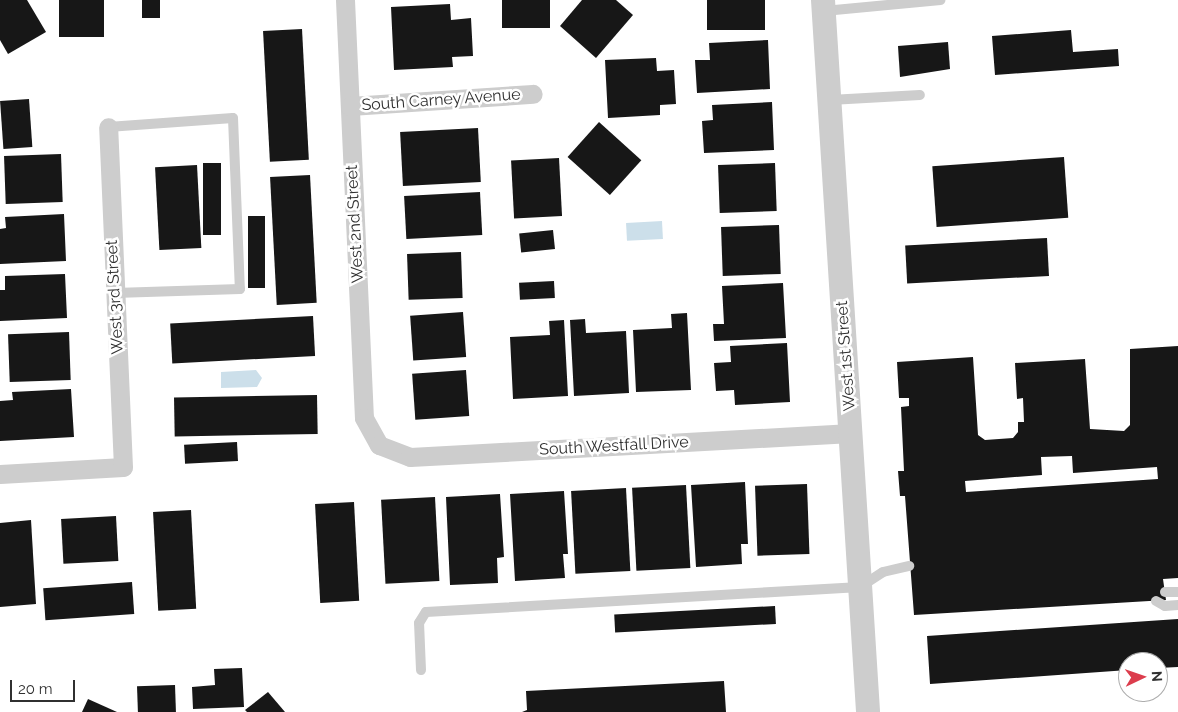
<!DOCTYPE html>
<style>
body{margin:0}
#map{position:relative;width:1178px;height:712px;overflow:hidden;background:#fff;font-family:Raleway,sans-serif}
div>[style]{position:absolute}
.water>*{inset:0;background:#ccdfea;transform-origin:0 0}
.building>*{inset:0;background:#171717;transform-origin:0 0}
.service>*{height:10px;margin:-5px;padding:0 5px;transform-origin:5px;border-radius:5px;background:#cdcdcd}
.minor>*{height:19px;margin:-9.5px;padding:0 9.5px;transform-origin:9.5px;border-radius:9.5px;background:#cdcdcd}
.tertiary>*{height:24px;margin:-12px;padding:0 12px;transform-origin:12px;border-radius:12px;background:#cdcdcd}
span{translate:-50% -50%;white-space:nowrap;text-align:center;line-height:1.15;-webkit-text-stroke:5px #fff;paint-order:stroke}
.street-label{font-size:16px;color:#303030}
.north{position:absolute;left:1118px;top:652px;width:50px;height:50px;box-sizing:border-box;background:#fff;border:1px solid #acacac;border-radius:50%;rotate:87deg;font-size:14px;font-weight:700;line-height:20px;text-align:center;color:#303030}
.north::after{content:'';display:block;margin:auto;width:18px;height:22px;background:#dc3d4d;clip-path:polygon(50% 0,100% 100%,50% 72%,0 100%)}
.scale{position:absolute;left:10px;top:680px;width:65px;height:22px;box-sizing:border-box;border:2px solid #303030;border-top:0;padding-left:6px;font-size:15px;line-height:18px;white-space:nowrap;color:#303030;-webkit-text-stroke:4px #fff;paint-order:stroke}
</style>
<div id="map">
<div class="water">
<i style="left:662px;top:221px;width:18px;height:36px;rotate:87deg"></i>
<i style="clip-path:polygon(256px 370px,262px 378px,257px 387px,221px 388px,221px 372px)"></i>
</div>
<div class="building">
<i style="clip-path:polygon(0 0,27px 0,46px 32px,8px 54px,0 40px)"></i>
<i style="left:59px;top:0;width:45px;height:37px"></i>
<i style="left:142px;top:0;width:18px;height:18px"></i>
<i style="left:502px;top:0;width:48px;height:28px"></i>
<i style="clip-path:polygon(582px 0,616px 0,633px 15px,596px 58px,560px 26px)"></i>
<i style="left:707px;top:0;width:58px;height:30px"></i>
<i style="clip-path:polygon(450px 4px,451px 20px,471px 18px,473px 56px,452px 57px,453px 67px,394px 70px,391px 7px)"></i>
<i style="left:302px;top:29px;width:131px;height:39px;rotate:87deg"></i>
<i style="clip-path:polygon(1071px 30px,1073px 52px,1118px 49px,1119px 66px,995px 75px,992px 36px)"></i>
<i style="clip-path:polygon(768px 40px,770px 89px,697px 93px,695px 60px,710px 60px,709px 43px)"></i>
<i style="clip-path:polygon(948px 42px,950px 69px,900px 77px,898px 46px)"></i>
<i style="clip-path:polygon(656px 58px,657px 71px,674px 70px,676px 104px,660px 105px,660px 115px,608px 118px,605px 60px)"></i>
<i style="left:29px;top:99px;width:48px;height:29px;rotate:86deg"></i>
<i style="clip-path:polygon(772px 102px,774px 150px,704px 153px,702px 121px,713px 120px,712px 105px)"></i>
<i style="left:599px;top:122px;width:57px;height:47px;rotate:42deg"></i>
<i style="left:478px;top:128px;width:54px;height:78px;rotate:87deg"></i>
<i style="left:61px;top:154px;width:48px;height:57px;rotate:88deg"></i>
<i style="left:1064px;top:157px;width:61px;height:132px;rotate:86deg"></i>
<i style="left:559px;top:158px;width:58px;height:48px;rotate:87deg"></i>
<i style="left:203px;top:163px;width:18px;height:72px"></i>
<i style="left:775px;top:163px;width:48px;height:57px;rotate:88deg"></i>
<i style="left:197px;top:165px;width:83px;height:42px;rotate:87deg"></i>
<i style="left:310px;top:175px;width:128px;height:40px;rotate:87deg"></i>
<i style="left:480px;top:192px;width:43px;height:76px;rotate:87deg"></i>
<i style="clip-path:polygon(64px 214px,66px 261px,0 264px,0 229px,6px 228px,5px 217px)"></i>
<i style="left:248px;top:216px;width:17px;height:72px"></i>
<i style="left:779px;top:225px;width:49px;height:58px;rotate:88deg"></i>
<i style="left:553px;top:230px;width:19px;height:34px;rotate:84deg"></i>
<i style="left:1047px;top:238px;width:38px;height:142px;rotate:87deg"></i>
<i style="left:461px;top:252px;width:46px;height:54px;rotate:88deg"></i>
<i style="clip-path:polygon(65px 274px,67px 318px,0 321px,0 290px,5px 290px,5px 276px)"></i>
<i style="left:554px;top:281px;width:17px;height:35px;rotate:87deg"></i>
<i style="clip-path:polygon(783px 283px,786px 338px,714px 341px,713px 324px,724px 324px,722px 286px)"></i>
<i style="left:463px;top:312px;width:45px;height:53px;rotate:86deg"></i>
<i style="clip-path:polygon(687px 313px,691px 390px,636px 392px,633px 330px,672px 328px,671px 314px)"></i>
<i style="left:313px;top:316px;width:40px;height:143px;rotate:87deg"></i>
<i style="clip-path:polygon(585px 319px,586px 333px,626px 331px,629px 393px,574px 396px,570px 320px)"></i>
<i style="clip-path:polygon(564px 320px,568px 396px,513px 399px,510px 337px,550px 335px,549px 321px)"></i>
<i style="left:69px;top:332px;width:48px;height:61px;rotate:88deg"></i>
<i style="clip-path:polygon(787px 343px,790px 402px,735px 405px,734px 390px,716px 391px,714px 363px,731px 362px,730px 346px)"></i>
<i style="clip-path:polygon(evenodd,1178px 346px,1178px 578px,1163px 579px,1166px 600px,914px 615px,905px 496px,900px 496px,898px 471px,904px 471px,901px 407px,909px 406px,909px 398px,899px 398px,897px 362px,973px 357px,978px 435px,985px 440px,1013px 438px,1018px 432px,1018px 422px,1024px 422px,1023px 398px,1017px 399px,1015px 363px,1085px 359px,1090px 429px,1124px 431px,1130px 425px,1130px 349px,1178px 346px,1072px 456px,1073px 473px,1157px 467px,1158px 479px,966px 492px,965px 481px,1042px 475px,1041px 457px,1072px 456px)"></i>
<i style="left:466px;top:370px;width:46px;height:54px;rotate:86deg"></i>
<i style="clip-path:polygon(71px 389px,74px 437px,0 441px,0 401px,13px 400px,12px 392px)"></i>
<i style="left:317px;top:395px;width:39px;height:143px;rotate:89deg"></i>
<i style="left:237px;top:442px;width:19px;height:53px;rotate:87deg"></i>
<i style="clip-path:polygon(745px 482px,748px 544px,741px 544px,742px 564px,696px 567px,691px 485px)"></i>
<i style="left:807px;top:484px;width:70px;height:52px;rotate:88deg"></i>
<i style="left:686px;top:485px;width:83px;height:54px;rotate:87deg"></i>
<i style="left:626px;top:488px;width:83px;height:55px;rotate:87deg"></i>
<i style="clip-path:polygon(564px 491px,568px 554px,563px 554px,565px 578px,515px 581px,510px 494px)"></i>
<i style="clip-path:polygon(500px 494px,504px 557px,497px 558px,498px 583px,450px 585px,446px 497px)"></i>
<i style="left:435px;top:497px;width:84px;height:54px;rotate:87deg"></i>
<i style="left:354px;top:502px;width:99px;height:39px;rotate:87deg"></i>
<i style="left:191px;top:510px;width:99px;height:38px;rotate:87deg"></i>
<i style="left:116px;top:516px;width:45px;height:55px;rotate:87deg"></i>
<i style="clip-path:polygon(31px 520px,36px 604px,0 607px,0 523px)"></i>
<i style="left:132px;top:582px;width:32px;height:89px;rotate:86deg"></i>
<i style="left:775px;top:606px;width:18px;height:161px;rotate:87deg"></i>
<i style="clip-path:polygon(1178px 619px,1178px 667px,1158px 668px,1158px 662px,1128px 662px,1128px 670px,930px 684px,927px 636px)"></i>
<i style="clip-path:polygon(242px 668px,244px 707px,193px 709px,192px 687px,215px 685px,214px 669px)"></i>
<i style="clip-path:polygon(724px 681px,726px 712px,522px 712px,527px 710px,526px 691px)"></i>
<i style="left:175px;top:685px;width:27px;height:38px;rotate:88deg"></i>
<i style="clip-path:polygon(268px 692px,285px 712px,247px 712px,245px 710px)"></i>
<i style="clip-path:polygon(88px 699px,117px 712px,82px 712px)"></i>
</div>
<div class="service">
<i style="left:824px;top:11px;width:117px;rotate:-5.4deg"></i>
<i style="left:830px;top:100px;width:90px;rotate:-3.2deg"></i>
<i style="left:108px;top:127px;width:125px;rotate:-4.1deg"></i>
<i style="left:233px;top:118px;width:171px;rotate:87.7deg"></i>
<i style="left:240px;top:289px;width:125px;rotate:178.2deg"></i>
<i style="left:1165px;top:592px;width:13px"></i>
<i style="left:1156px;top:601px;width:10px;rotate:29deg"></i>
<i style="left:1165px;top:606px;width:13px;rotate:-4deg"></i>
<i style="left:421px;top:670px;width:47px;rotate:-92.4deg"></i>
<i style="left:419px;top:623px;width:13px;rotate:-58deg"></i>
<i style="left:426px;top:612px;width:435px;rotate:-3.3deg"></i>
<i style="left:860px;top:587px;width:27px;rotate:-33deg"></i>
<i style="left:883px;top:572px;width:27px;rotate:-13deg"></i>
</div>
<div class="minor">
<i style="left:345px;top:0;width:418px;rotate:87.4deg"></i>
<i style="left:364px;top:418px;width:31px;rotate:61deg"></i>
<i style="left:379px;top:445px;width:33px;rotate:21deg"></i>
<i style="left:410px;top:457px;width:442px;rotate:-3.1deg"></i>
<i style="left:350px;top:106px;width:183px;rotate:-3.8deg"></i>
<i style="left:0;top:474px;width:123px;rotate:-3.3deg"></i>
<i style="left:123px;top:467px;width:340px;rotate:-92.5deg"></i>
</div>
<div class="tertiary">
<i style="left:823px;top:0;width:713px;rotate:86.38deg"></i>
</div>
<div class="street-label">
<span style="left:441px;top:100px;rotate:-4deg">South Carney Avenue</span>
<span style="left:355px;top:224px;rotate:-93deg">West 2nd Street</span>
<span style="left:115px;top:297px;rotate:-93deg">West 3rd Street</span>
<span style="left:846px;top:356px;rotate:-94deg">West 1st Street</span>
<span style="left:614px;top:446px;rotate:-3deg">South Westfall Drive</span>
</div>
<div class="north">N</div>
<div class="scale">20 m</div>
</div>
